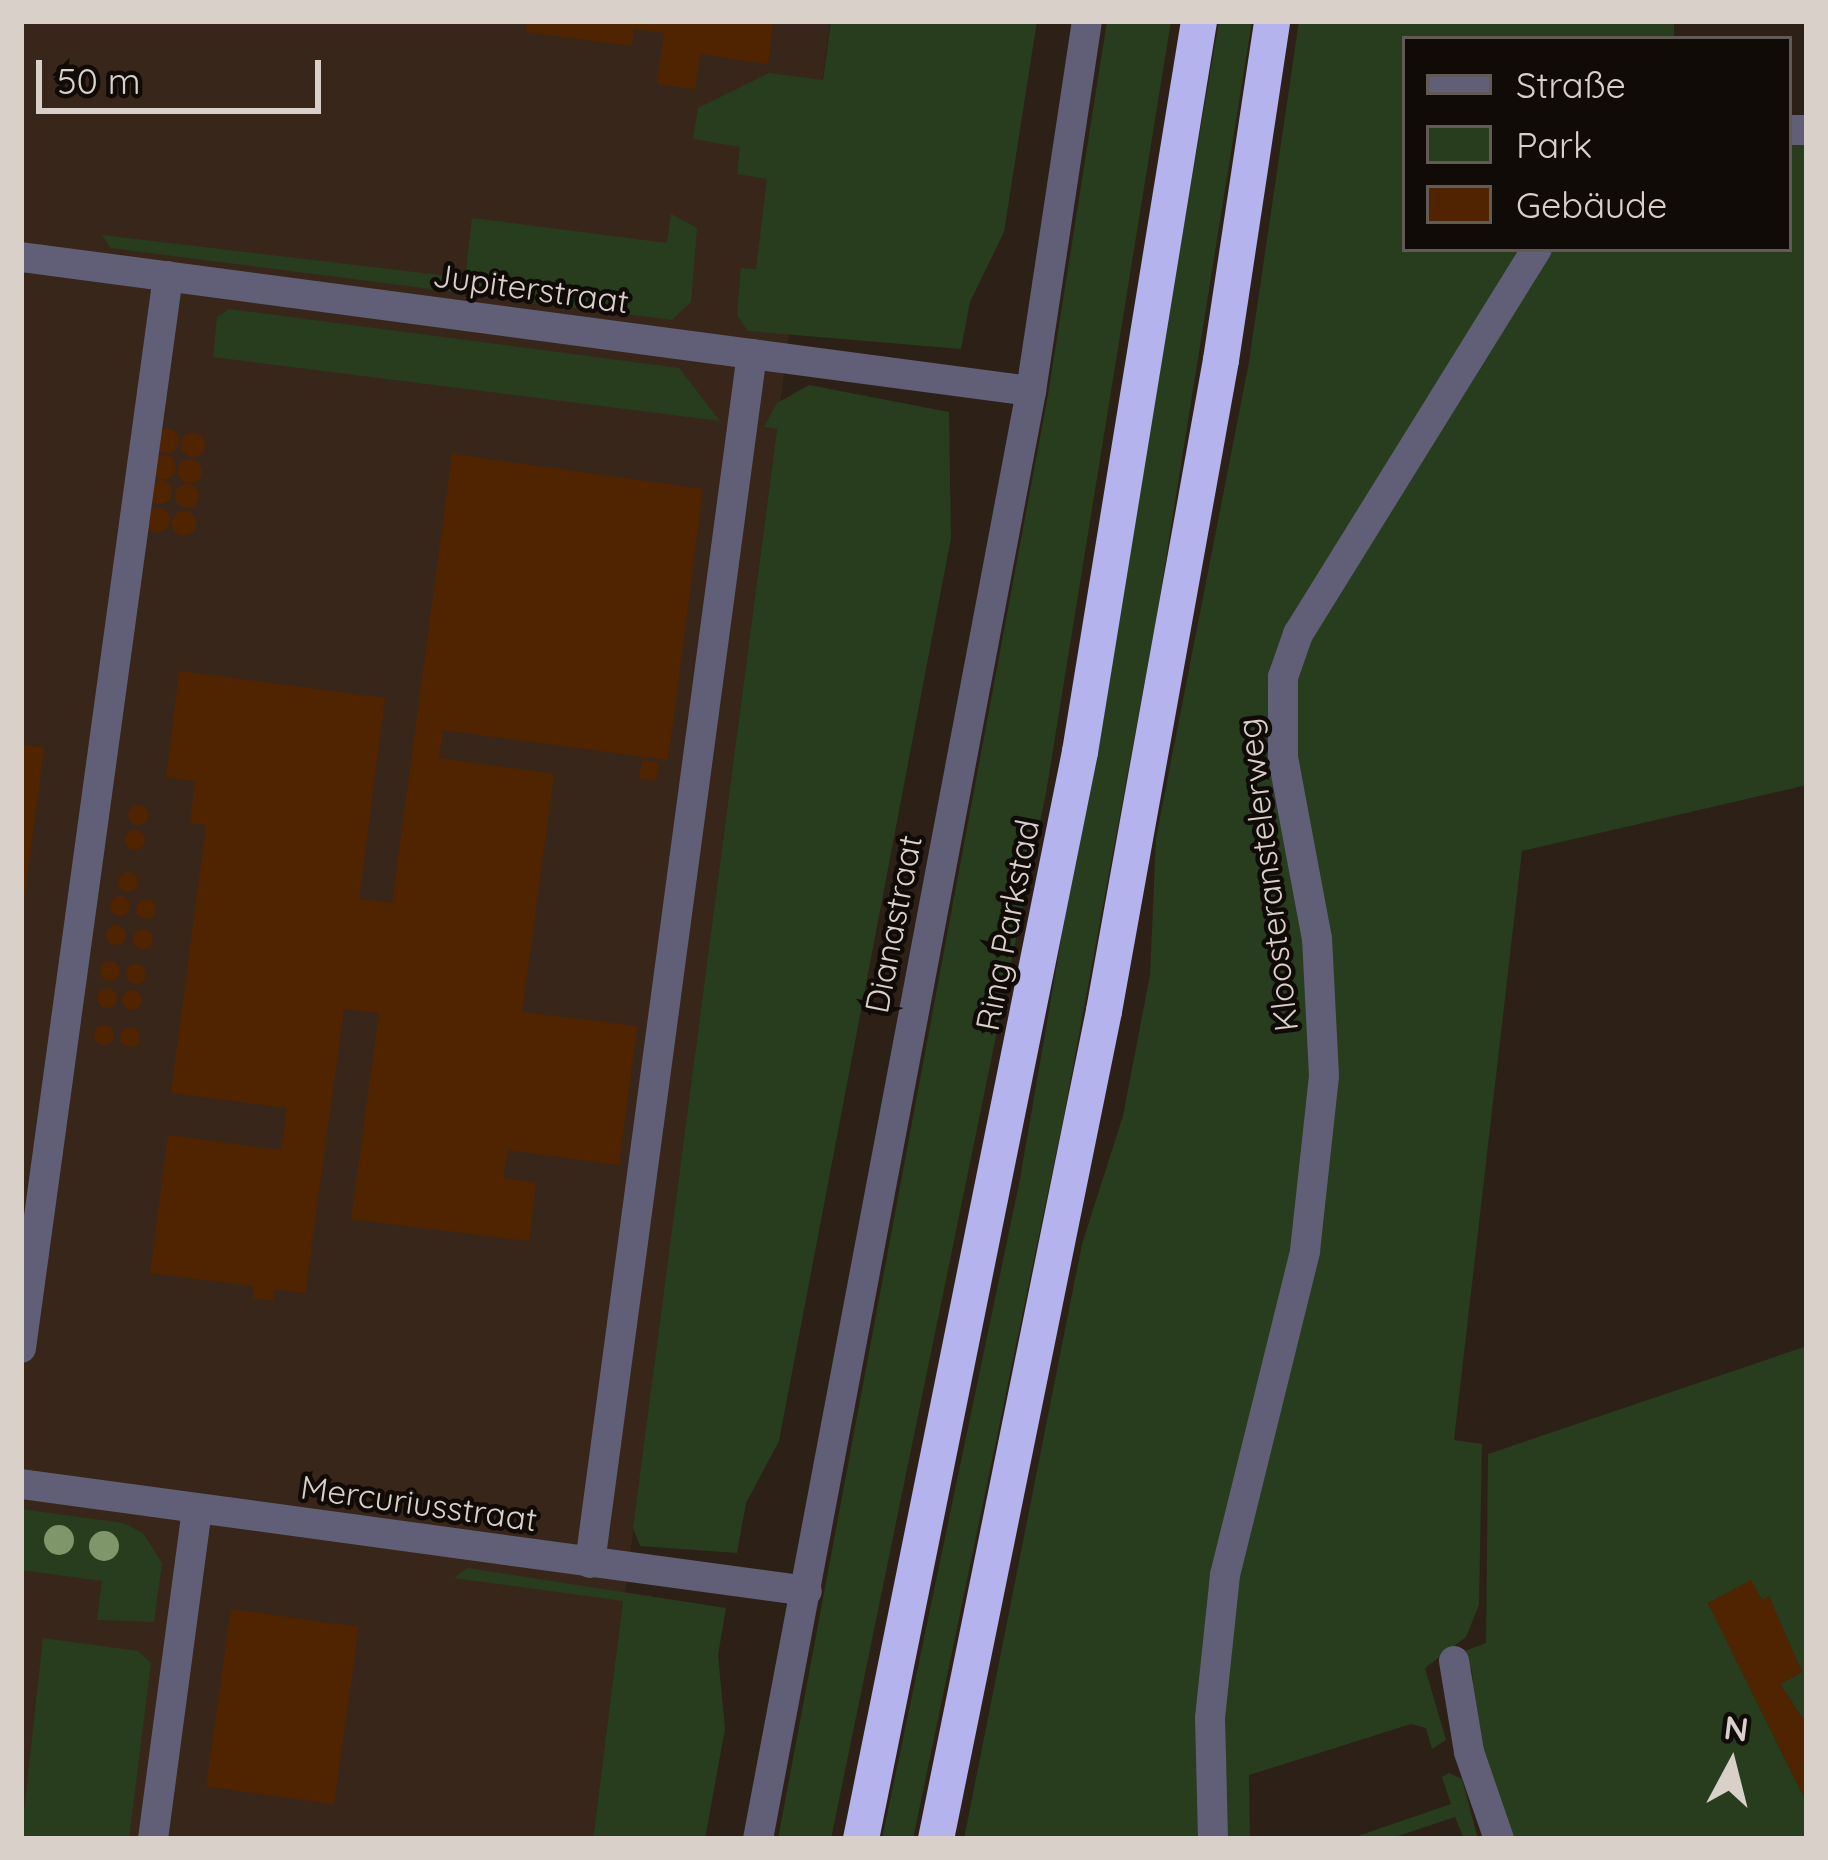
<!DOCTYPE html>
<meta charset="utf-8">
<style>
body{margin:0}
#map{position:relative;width:1828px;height:1860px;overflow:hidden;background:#2d2017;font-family:Quicksand,sans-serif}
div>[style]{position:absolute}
.built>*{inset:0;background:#39261a}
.green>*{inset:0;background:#273d1e}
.building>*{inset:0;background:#512400;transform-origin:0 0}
.round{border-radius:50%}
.minor>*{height:30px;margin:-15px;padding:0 15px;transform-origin:15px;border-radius:15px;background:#605f77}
.highway>*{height:36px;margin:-18px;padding:0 18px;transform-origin:18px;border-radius:18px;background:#b5b3ed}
.trees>*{width:30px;height:30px;margin:-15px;border-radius:50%;background:#7e9669}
span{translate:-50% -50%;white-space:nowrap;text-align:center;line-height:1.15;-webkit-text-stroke:9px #110b07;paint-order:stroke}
.street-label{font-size:33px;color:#d9d0ca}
.frame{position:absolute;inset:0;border:24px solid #d9d0ca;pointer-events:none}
.legend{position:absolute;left:1402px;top:36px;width:390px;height:216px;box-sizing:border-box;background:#110b07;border:3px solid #615a55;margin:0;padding:15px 21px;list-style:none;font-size:36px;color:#d9d0ca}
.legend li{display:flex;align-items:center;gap:24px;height:60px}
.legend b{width:60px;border:3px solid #615a55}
.north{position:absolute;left:1672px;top:1704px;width:120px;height:120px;-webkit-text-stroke:9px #110b07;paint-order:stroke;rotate:7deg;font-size:33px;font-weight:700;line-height:48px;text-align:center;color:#d9d0ca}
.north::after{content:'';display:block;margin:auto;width:42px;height:54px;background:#d9d0ca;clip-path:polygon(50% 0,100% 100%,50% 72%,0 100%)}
.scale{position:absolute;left:36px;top:60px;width:285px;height:54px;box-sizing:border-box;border:6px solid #d9d0ca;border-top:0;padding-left:15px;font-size:36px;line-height:42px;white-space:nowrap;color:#d9d0ca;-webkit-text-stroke:9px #110b07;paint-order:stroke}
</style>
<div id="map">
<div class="built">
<i style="clip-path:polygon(21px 21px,830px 21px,593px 1839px,21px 1839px)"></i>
</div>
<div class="green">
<i style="clip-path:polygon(831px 21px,1037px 21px,1004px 232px,970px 302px,961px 349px,748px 331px,737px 315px,741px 268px,756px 269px,767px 179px,737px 174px,740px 147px,693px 139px,698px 108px,769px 73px,823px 80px)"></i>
<i style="clip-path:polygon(1107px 21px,1171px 21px,1046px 793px,831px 1839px,778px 1839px,1048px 395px)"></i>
<i style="clip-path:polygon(1219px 21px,1252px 21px,1156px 621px,1064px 1115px,913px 1839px,882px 1839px,1020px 1179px)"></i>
<i style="clip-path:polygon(1299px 21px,1674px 21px,1674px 39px,1405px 39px,1405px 249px,1522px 249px,1281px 643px,1314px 1026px,1298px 1235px,1244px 1448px,1204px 1839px,964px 1839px,1082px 1244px,1123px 1116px,1150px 975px,1156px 838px,1249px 362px)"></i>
<i style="clip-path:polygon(1807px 137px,1807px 785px,1522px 851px,1454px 1440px,1482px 1444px,1479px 1605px,1466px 1637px,1425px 1668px,1446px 1740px,1432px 1749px,1426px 1728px,1411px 1724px,1249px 1775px,1250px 1839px,1222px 1839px,1227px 1622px,1318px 1220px,1294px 768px,1298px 656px,1552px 249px,1789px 249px,1789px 138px)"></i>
<i style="clip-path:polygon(671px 214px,697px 228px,691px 302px,672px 320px,111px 248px,102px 235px,465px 278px,472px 218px,667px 243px)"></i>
<i style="clip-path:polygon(229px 309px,679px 368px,720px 421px,213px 357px,217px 317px)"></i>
<i style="clip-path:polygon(809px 385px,949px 412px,951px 538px,779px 1441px,746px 1503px,737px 1553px,640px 1546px,633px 1528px,777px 429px,764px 427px,777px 403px)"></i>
<i style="clip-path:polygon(1807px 1346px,1807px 1725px,1780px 1684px,1802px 1672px,1769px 1597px,1762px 1600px,1751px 1581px,1708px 1603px,1807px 1803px,1807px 1839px,1514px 1839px,1477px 1732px,1472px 1671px,1462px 1652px,1486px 1643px,1488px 1454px)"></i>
<i style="clip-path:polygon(21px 1509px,123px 1523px,143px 1533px,162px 1563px,154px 1622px,97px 1620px,102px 1581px,21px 1570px)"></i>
<i style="clip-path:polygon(468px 1568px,726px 1608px,718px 1655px,725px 1729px,705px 1839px,593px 1839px,623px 1601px,454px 1578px)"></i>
<i style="clip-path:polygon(43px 1638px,138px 1651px,151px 1663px,129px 1839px,21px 1839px)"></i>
<i style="clip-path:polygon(1449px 1773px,1462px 1779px,1478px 1839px,1464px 1839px,1455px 1817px,1389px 1839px,1349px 1839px,1451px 1804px,1442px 1777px)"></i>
</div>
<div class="building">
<i style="clip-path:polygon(527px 21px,773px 21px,768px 64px,700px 54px,695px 89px,657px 84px,664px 33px,634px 29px,632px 46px,526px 32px)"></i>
<i class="round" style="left:155px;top:429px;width:24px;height:24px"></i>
<i class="round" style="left:181px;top:433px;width:24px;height:24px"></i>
<i style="clip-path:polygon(452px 454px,703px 489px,668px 760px,443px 730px,439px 758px,554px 774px,522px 1012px,637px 1026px,619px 1165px,508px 1150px,503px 1178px,536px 1183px,529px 1241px,351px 1219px,379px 1013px,344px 1009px,305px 1293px,274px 1289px,273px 1301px,253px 1298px,254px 1286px,150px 1273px,168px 1135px,281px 1150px,287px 1108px,171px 1093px,206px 825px,190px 823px,195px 781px,166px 777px,179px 671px,385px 698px,359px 899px,392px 903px)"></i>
<i class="round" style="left:152px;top:455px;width:24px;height:24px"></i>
<i class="round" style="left:178px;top:459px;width:24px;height:24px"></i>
<i class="round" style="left:148px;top:480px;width:24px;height:24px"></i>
<i class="round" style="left:175px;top:484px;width:24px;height:24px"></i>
<i class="round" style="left:146px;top:508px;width:24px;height:24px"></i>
<i class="round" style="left:172px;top:511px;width:24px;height:24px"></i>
<i style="clip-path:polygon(21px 744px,44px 747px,24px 902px,21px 902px)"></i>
<i style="left:642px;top:760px;width:17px;height:18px;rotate:10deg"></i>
<i class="round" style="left:128px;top:805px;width:20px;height:20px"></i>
<i class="round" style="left:125px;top:830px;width:20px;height:20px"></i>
<i class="round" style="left:118px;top:872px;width:20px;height:20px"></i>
<i class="round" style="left:110px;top:896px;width:20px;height:20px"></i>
<i class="round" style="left:136px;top:899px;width:20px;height:20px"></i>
<i class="round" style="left:106px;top:925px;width:20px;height:20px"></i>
<i class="round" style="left:133px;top:929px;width:20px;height:20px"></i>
<i class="round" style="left:100px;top:961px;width:20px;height:20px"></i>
<i class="round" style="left:126px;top:964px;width:20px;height:20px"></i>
<i class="round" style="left:97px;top:988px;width:20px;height:20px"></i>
<i class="round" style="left:122px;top:990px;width:20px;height:20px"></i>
<i class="round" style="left:94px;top:1025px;width:20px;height:20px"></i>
<i class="round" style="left:120px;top:1027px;width:20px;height:20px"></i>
<i style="clip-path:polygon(1751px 1580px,1762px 1600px,1769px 1596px,1802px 1672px,1780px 1684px,1807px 1725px,1807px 1803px,1708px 1603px)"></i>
<i style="left:231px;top:1609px;width:129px;height:179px;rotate:8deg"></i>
</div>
<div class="minor">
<i style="left:1789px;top:130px;width:18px"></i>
<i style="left:21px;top:257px;width:1019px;rotate:7.56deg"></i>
<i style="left:21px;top:1348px;width:1082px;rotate:-82.19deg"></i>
<i style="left:21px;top:1484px;width:793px;rotate:7.75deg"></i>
<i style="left:590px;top:1563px;width:1220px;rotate:-82.37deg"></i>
<i style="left:1454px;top:1661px;width:92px;rotate:80.6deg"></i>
<i style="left:1469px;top:1752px;width:92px;rotate:71deg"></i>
<i style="left:153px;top:1839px;width:333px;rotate:-82.4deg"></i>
<i style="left:758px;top:1839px;width:1474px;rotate:-79.32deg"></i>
<i style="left:1031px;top:391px;width:374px;rotate:-81.4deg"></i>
<i style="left:1213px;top:1839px;width:121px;rotate:-91.4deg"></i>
<i style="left:1210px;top:1718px;width:144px;rotate:-84deg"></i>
<i style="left:1225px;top:1575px;width:334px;rotate:-76.1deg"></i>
<i style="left:1305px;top:1251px;width:176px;rotate:-83.8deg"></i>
<i style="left:1324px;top:1076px;width:137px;rotate:-92.9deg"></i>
<i style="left:1317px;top:939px;width:184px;rotate:-100.6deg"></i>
<i style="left:1283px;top:758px;width:81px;rotate:-90deg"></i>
<i style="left:1283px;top:677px;width:46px;rotate:-70.8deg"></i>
<i style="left:1298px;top:634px;width:453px;rotate:-58.2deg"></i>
</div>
<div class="highway">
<i style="left:861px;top:1839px;width:1109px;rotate:-78.61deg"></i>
<i style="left:1080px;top:752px;width:741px;rotate:-80.75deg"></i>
<i style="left:936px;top:1839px;width:845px;rotate:-78.53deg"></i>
<i style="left:1104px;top:1011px;width:661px;rotate:-79.81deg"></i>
<i style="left:1221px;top:360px;width:343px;rotate:-81.4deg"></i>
</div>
<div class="trees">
<i style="left:59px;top:1540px"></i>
<i style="left:104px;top:1546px"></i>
</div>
<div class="street-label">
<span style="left:531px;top:288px;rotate:8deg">Jupiterstraat</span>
<span style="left:1267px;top:875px;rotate:-97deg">Kloosteranstelerweg</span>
<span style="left:893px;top:924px;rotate:-79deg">Dianastraat</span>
<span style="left:1007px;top:925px;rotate:-79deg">Ring Parkstad</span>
<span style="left:419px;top:1503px;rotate:8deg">Mercuriusstraat</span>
</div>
<div class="frame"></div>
<ul class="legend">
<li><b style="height:15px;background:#605f77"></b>Straße</li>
<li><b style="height:33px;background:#273d1e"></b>Park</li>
<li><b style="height:33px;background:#512400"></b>Gebäude</li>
</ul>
<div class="north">N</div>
<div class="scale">50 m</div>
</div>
